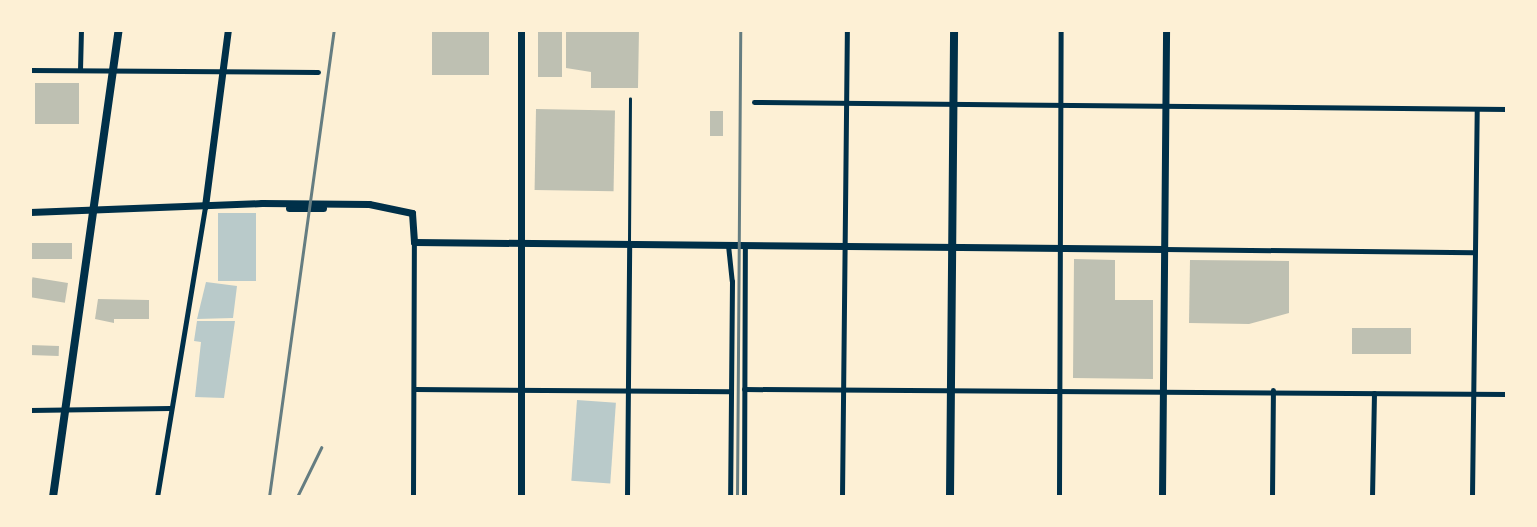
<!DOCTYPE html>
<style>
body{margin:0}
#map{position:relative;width:1537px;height:527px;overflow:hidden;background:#fdf0d5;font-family:"Public Sans",sans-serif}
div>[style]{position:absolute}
.green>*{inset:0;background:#b9caca;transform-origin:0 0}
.building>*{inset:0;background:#bec0b2;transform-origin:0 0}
.service>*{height:2.5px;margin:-1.25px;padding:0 1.25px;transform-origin:1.25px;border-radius:1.25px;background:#003049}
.minor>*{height:5px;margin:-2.5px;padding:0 2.5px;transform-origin:2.5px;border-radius:2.5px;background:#003049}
.tertiary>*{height:7px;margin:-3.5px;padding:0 3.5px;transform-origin:3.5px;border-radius:3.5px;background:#003049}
.secondary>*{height:8px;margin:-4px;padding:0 4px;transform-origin:4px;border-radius:4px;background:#003049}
.rail>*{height:2.5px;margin:-1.25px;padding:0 1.25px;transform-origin:1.25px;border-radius:1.25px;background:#657d81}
span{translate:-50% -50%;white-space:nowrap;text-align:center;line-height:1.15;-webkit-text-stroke:7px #fdf0d5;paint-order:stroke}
.frame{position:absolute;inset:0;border:32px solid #fdf0d5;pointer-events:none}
</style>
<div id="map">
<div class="green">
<i style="left:218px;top:213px;width:38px;height:68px"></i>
<i style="clip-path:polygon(206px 282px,237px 286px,233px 318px,197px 319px)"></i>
<i style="clip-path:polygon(197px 321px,235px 321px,224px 398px,195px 397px,201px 342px,194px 341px)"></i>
<i style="left:577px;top:400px;width:39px;height:81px;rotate:4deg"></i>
</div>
<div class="building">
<i style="left:432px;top:30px;width:57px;height:45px"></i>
<i style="left:538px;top:30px;width:24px;height:47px"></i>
<i style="clip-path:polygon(566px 30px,639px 30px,638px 88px,591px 88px,591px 72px,566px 68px)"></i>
<i style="left:35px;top:83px;width:44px;height:41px"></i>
<i style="left:536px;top:109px;width:79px;height:81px;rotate:1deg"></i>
<i style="left:710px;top:111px;width:13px;height:25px"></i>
<i style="left:30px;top:243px;width:42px;height:16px"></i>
<i style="clip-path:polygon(1074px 259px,1115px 260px,1115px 300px,1153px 300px,1153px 379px,1073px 378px)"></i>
<i style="clip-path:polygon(1190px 260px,1289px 261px,1289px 313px,1249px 324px,1189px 323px)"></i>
<i style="left:68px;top:283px;width:20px;height:36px;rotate:99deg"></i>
<i style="clip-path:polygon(98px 299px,149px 300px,149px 319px,114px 319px,114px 323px,95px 319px)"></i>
<i style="left:1352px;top:328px;width:59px;height:26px"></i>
<i style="left:30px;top:345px;width:29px;height:10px;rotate:2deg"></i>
</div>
<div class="service">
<i style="left:629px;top:241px;width:142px;rotate:-89.6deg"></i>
</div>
<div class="minor">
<i style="left:30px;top:70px;width:288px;rotate:0.4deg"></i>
<i style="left:80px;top:70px;width:40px;rotate:-88.6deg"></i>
<i style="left:754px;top:102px;width:753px;rotate:0.53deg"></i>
<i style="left:728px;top:245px;width:36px;rotate:84deg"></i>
<i style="left:732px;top:281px;width:216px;rotate:90.5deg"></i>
<i style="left:1164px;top:249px;width:310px;rotate:0.6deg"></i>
<i style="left:414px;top:389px;width:317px;rotate:0.4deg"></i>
<i style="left:744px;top:389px;width:763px;rotate:0.38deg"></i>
<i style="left:30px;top:410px;width:140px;rotate:-0.8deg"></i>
<i style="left:157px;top:497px;width:295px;rotate:-80.6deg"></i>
<i style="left:413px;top:497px;width:255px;rotate:-89.8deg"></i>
<i style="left:627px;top:497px;width:253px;rotate:-89.5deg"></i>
<i style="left:744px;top:497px;width:252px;rotate:-89.8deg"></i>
<i style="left:842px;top:497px;width:467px;rotate:-89.4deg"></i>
<i style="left:1059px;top:497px;width:467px;rotate:-89.8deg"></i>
<i style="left:1272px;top:497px;width:107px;rotate:-89.5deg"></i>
<i style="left:1372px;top:497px;width:104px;rotate:-88.9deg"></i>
<i style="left:1472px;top:497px;width:388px;rotate:-89.3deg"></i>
</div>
<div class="tertiary">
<i style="left:205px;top:206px;width:177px;rotate:-82.6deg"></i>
<i style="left:289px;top:208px;width:34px"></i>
<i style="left:30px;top:212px;width:232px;rotate:-2.2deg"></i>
<i style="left:262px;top:203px;width:107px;rotate:0.5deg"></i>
<i style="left:369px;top:204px;width:44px;rotate:11.8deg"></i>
<i style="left:412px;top:213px;width:29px;rotate:86deg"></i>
<i style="left:414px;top:242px;width:750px;rotate:0.53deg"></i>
<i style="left:521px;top:497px;width:467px;rotate:-90deg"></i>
<i style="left:1162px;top:497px;width:467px;rotate:-89.5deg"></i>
</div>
<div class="secondary">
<i style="left:53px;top:497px;width:472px;rotate:-82deg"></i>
<i style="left:950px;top:497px;width:467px;rotate:-89.5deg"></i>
</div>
<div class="rail">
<i style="left:269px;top:497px;width:472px;rotate:-82.1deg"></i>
<i style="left:297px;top:497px;width:55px;rotate:-63.9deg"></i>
<i style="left:737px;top:497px;width:467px;rotate:-89.6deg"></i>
</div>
<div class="frame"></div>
</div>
